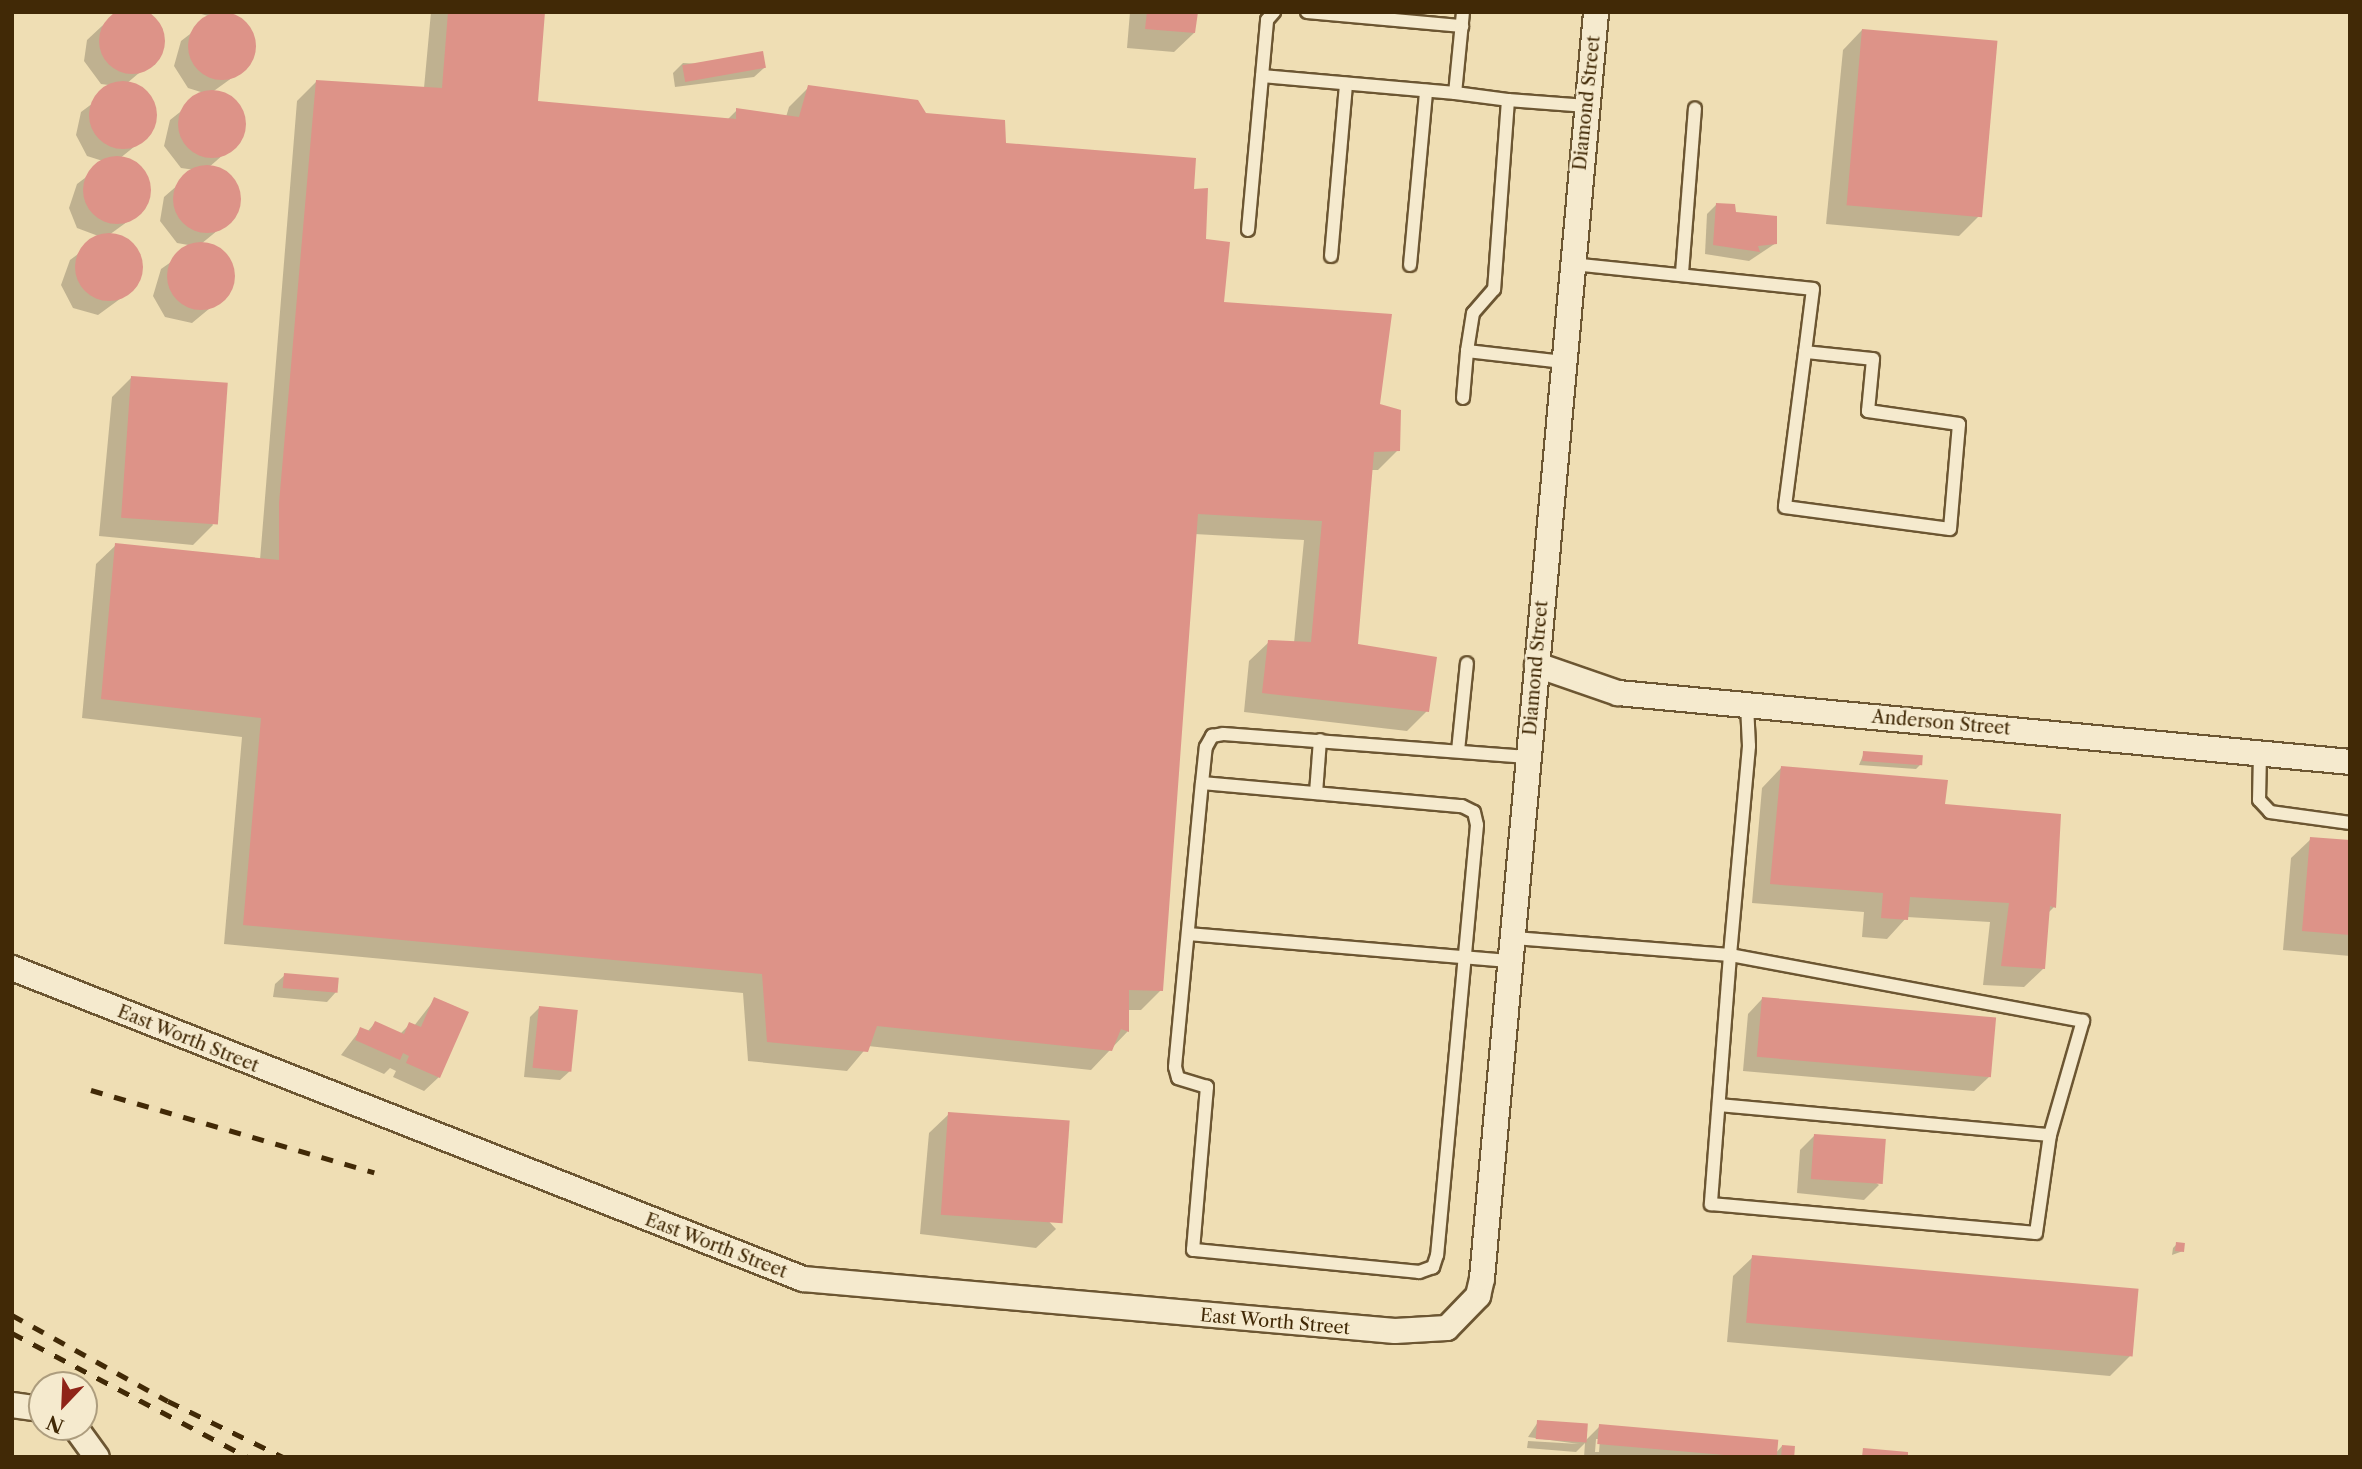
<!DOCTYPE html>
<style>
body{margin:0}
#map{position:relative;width:2362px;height:1469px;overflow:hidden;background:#efdeb4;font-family:"Libre Caslon Text",serif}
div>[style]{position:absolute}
.shadow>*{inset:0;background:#0003}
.building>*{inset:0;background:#dd9388;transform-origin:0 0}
.round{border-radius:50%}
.roads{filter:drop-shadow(2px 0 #6c5632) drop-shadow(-2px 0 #6c5632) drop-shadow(0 2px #6c5632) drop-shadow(0 -2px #6c5632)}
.lane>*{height:12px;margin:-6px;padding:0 6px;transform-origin:6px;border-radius:6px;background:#f5eace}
.street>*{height:24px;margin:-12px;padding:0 12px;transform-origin:12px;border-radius:12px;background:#f5eace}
.rail>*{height:5px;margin-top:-2.5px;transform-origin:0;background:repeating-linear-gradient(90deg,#412906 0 12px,transparent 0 24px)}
span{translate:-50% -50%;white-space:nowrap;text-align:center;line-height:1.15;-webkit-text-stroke:5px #f5eace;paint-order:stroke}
.street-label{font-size:18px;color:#412906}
.frame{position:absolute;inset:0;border:14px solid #412906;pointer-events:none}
.north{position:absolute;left:28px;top:1371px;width:70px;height:70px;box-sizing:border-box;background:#f5eace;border:2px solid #ad9d7e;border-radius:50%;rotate:203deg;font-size:19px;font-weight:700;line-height:28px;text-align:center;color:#412906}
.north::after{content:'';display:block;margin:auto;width:24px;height:32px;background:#8f2418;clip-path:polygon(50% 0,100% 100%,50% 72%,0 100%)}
</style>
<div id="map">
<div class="shadow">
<i style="clip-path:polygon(117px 12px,149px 12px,163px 30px,159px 56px,126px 84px,144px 90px,156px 111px,150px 134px,119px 159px,139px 166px,149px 186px,142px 211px,109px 235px,132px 243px,142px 262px,135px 288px,98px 315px,73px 308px,61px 285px,70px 260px,101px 237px,77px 228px,69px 208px,77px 184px,106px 162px,87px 156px,76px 135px,81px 112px,116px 86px,101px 84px,84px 61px,87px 40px)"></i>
<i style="clip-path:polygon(194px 12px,229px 12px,224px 16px,243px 21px,254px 42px,247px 67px,211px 93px,231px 97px,244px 117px,239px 141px,208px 168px,222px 170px,239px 192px,234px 217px,201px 244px,221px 250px,233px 271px,227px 294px,192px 323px,165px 317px,153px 296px,161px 269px,194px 246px,177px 243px,160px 221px,164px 197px,195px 170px,181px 168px,164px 146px,170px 120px,204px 93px,188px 88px,174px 66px,181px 41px,212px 17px)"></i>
<i style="clip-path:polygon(431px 12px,543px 12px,536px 103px,727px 120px,737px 110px,786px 117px,789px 107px,809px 87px,925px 115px,1004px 144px,1192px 191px,1223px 303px,1378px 406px,1398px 450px,1378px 470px,1370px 470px,1356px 645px,1427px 711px,1407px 731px,1244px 712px,1249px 661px,1269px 642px,1294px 643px,1304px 540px,1194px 534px,1161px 990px,1141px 1010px,1127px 1010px,1128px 1031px,1091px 1070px,868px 1046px,847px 1071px,748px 1061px,743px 993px,224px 944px,242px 737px,82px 718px,96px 564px,116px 545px,260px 560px,297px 101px,317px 81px,424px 88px)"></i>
<i style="clip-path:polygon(1130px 12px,1196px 12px,1194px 33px,1174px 52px,1127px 48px)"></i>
<i style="clip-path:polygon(1862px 30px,1979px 216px,1959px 236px,1826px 224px,1843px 50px)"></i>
<i style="clip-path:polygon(683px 63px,764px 68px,754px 77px,675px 87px,673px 73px)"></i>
<i style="clip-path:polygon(1716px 205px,1734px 213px,1776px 243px,1749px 261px,1705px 254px,1707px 214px)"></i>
<i style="clip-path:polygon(131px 378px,213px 525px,193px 545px,99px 536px,112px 397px)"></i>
<i style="clip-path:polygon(1864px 753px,1920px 765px,1916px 769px,1859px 765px)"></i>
<i style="clip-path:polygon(1781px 768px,1943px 805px,2054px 907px,2048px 913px,2044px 968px,2024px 987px,1983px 985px,1990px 922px,1907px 917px,1887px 939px,1862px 937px,1864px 912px,1752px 903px,1762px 788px)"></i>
<i style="clip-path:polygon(2311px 839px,2350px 842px,2350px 956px,2283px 950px,2291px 858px)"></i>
<i style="clip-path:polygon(285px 975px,336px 992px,327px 1002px,273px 997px,275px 984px)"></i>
<i style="clip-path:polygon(435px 999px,439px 1077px,424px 1091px,393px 1077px,396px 1071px,390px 1068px,384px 1074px,341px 1055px,361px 1029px,367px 1032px,375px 1023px,400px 1034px,410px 1024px,414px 1026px)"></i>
<i style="clip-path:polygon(1762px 999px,1989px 1077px,1974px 1091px,1743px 1071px,1748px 1014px)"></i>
<i style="clip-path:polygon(539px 1008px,570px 1071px,560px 1080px,524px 1077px,530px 1017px)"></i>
<i style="clip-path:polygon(949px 1114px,1056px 1229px,1036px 1248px,920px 1234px,929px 1133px)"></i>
<i style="clip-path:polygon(1815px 1135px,1879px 1185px,1864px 1200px,1797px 1193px,1800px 1150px)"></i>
<i style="clip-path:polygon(2177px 1244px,2183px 1251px,2172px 1255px,2173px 1248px)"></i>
<i style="clip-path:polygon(1753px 1257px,2130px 1356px,2110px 1376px,1727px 1342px,1733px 1276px)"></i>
<i style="clip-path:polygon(evenodd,1538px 1422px,1586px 1440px,1600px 1426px,1775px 1454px,1782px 1446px,1792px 1457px,1584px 1457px,1585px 1443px,1576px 1452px,1527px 1448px,1528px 1441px,1579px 1444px,1528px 1437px,1538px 1422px,1596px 1439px,1600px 1439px,1599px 1452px,1595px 1452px,1596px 1439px)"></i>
</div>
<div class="building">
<i class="round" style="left:99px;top:8px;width:66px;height:66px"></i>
<i class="round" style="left:188px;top:12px;width:68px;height:68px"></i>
<i style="clip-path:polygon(448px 12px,545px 12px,538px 101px,736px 119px,736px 108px,799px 117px,808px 85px,918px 100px,926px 113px,1005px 120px,1006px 143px,1196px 158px,1194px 189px,1208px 188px,1206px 239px,1230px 242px,1224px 302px,1392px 314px,1380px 404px,1401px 410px,1400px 451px,1374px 452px,1358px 644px,1437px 657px,1429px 712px,1262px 693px,1268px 640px,1311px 642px,1322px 521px,1198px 514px,1163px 991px,1129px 990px,1129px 1032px,1121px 1029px,1112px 1051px,877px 1026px,868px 1052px,767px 1042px,762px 974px,243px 925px,261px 718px,101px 699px,115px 543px,279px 560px,279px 503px,316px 80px,442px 88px)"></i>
<i style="clip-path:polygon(1147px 12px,1198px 12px,1195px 33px,1145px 29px)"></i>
<i style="left:1862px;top:29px;width:136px;height:177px;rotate:5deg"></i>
<i style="left:763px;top:51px;width:17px;height:82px;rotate:80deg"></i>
<i class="round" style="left:89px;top:81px;width:68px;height:68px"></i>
<i class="round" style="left:178px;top:90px;width:68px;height:68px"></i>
<i class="round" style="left:83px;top:156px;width:68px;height:68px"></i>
<i class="round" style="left:173px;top:165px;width:68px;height:68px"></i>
<i style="clip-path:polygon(1716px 203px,1735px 204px,1736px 212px,1777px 216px,1777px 244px,1758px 246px,1760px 252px,1713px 245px)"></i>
<i class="round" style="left:75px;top:233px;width:68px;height:68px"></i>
<i class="round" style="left:167px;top:242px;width:68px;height:68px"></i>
<i style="left:131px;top:376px;width:97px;height:142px;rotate:4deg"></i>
<i style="left:1863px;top:751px;width:60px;height:10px;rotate:4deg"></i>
<i style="clip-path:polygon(1781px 766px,1948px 780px,1945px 804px,2061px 814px,2056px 908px,2050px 906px,2045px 969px,2001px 966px,2009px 903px,1910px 897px,1908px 920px,1881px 918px,1883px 893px,1770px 884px)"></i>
<i style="clip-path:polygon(2310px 837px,2350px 840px,2350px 935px,2302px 931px)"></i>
<i style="left:284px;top:973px;width:55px;height:15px;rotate:5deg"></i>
<i style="clip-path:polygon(434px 997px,469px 1012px,440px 1078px,406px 1063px,409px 1056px,403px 1053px,400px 1060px,355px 1040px,360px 1027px,370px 1031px,375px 1021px,404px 1034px,409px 1022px,421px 1027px)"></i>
<i style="left:1762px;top:997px;width:235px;height:60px;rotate:5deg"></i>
<i style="left:539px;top:1006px;width:39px;height:62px;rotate:6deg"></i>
<i style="left:948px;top:1112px;width:122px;height:103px;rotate:4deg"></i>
<i style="left:1814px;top:1134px;width:72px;height:45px;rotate:4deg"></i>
<i style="left:2176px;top:1242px;width:9px;height:9px;rotate:6deg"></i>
<i style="left:1752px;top:1255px;width:388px;height:68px;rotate:5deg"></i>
<i style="left:1537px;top:1420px;width:51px;height:19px;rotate:4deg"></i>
<i style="left:1599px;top:1424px;width:180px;height:20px;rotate:5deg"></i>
<i style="left:1782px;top:1445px;width:13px;height:12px;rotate:4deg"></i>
<i style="clip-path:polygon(1863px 1448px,1908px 1452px,1908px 1457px,1862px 1457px)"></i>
</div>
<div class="roads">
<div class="lane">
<i style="left:1307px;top:12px;width:156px;rotate:5.2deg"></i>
<i style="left:1463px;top:12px;width:81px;rotate:95.6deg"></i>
<i style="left:1455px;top:93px;width:53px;rotate:7.5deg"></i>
<i style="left:1508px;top:100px;width:190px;rotate:94.2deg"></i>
<i style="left:1494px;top:289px;width:32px;rotate:131deg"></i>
<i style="left:1473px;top:313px;width:38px;rotate:99deg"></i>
<i style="left:1467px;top:351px;width:97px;rotate:6.5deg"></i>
<i style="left:1262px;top:76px;width:194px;rotate:5deg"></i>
<i style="left:1508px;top:100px;width:79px;rotate:4.3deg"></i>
<i style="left:1248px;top:230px;width:211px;rotate:-84.8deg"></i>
<i style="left:1267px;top:20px;width:11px;rotate:-49deg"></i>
<i style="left:1331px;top:256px;width:173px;rotate:-85deg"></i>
<i style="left:1572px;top:264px;width:242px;rotate:5.9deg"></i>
<i style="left:1813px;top:289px;width:64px;rotate:97.2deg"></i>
<i style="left:1805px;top:352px;width:156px;rotate:97.4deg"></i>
<i style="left:1785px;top:507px;width:166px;rotate:7.6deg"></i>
<i style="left:1950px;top:529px;width:105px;rotate:-85.1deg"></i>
<i style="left:1959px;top:424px;width:92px;rotate:-171.9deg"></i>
<i style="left:1868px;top:411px;width:52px;rotate:-84.5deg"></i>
<i style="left:1873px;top:359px;width:68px;rotate:-174.1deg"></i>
<i style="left:1410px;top:265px;width:175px;rotate:-84.7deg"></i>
<i style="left:1682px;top:273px;width:165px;rotate:-85.5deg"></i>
<i style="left:1463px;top:398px;width:47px;rotate:-85.1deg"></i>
<i style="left:1458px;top:751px;width:88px;rotate:-84.2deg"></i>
<i style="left:2260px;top:753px;width:47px;rotate:91.2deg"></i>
<i style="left:2259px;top:800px;width:16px;rotate:47deg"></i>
<i style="left:2270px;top:812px;width:81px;rotate:7.8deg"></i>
<i style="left:1202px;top:783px;width:261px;rotate:5.1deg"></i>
<i style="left:1462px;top:806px;width:13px;rotate:27deg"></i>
<i style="left:1474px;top:812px;width:13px;rotate:77deg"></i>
<i style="left:1477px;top:825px;width:432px;rotate:95.3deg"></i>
<i style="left:1437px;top:1255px;width:13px;rotate:108deg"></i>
<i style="left:1433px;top:1267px;width:15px;rotate:160deg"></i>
<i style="left:1419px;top:1272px;width:227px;rotate:-174.4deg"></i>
<i style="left:1193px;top:1250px;width:164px;rotate:-85.1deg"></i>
<i style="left:1207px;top:1087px;width:30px;rotate:-163deg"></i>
<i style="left:1178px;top:1078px;width:11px;rotate:-105deg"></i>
<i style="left:1175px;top:1067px;width:285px;rotate:-84.6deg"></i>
<i style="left:1202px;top:783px;width:36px;rotate:-84deg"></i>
<i style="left:1206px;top:747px;width:13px;rotate:-61deg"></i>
<i style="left:1212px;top:736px;width:11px;rotate:-10deg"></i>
<i style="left:1223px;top:734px;width:306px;rotate:4.3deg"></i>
<i style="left:1316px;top:793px;width:53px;rotate:-85.7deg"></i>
<i style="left:1188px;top:934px;width:325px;rotate:4.8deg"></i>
<i style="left:1514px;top:938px;width:217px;rotate:4.5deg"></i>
<i style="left:1730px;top:955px;width:210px;rotate:-84.8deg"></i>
<i style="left:1749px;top:746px;width:41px;rotate:-92.8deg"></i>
<i style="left:1719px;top:1105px;width:332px;rotate:5.2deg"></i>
<i style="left:2050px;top:1135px;width:119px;rotate:-73.9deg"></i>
<i style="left:2083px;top:1021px;width:359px;rotate:-169.4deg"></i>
<i style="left:1730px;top:955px;width:250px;rotate:94.4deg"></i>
<i style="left:1711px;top:1204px;width:326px;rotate:5.1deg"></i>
<i style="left:2036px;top:1233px;width:99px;rotate:-81.9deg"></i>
</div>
<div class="street">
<i style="left:1537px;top:665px;width:86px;rotate:19.1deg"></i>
<i style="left:1618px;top:693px;width:735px;rotate:5.38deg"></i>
<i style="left:12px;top:968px;width:850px;rotate:21.46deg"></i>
<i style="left:803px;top:1279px;width:594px;rotate:5.02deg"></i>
<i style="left:1395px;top:1331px;width:52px;rotate:-3.3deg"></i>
<i style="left:1447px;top:1328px;width:45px;rotate:-45.9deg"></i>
<i style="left:1478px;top:1296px;width:18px;rotate:-77deg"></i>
<i style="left:1482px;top:1278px;width:1271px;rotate:-84.85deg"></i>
<i style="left:12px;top:1405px;width:30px;rotate:8deg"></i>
<i style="left:75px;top:1427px;width:37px;rotate:54deg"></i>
</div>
</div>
<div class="rail">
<i style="left:91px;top:1090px;width:295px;rotate:16.2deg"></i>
<i style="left:12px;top:1315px;width:178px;rotate:28.9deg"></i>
<i style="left:168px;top:1401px;width:128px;rotate:26deg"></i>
<i style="left:12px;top:1333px;width:266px;rotate:27.8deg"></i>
</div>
<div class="street-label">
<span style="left:1587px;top:103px;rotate:-84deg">Diamond Street</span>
<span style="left:1536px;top:668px;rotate:-85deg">Diamond Street</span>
<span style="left:1941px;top:723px;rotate:5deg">Anderson Street</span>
<span style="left:188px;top:1039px;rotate:22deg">East Worth Street</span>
<span style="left:716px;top:1246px;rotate:21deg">East Worth Street</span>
<span style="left:1275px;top:1322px;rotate:5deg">East Worth Street</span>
</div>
<div class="frame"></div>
<div class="north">N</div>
</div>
